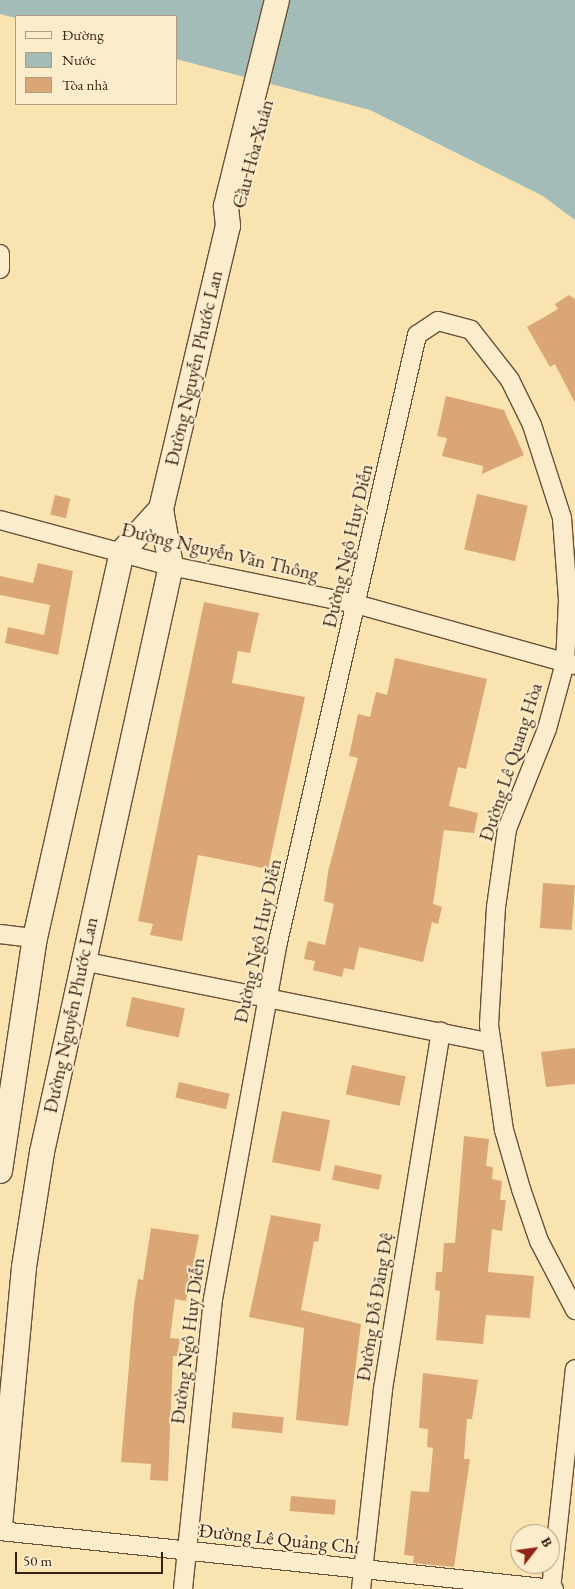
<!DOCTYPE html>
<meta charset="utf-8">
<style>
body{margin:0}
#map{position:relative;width:575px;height:1589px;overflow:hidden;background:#f9e4b1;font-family:"EB Garamond",serif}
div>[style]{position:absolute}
.water>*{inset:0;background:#a3bcb8}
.building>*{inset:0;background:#daa676;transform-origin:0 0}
.roads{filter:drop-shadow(1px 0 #69503a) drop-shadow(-1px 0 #69503a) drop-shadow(0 1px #69503a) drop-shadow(0 -1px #69503a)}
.minor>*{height:18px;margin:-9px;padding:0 9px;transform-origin:9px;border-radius:9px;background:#fbedcc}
.secondary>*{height:24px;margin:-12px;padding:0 12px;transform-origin:12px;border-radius:12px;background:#fbedcc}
span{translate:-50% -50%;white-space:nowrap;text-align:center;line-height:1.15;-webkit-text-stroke:4px #fbedcc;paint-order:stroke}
.street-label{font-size:19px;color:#391f13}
.legend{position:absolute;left:15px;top:15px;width:162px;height:90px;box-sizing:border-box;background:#fbedcc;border:1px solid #ad9b82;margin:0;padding:6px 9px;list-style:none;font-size:15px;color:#391f13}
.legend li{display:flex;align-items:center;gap:10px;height:25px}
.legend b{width:25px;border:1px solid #ad9b82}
.north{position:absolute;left:510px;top:1524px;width:50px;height:50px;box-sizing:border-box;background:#fbedcc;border:1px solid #ad9b82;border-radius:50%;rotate:60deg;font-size:14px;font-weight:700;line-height:20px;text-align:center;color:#391f13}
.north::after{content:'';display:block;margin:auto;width:18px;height:22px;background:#8f2418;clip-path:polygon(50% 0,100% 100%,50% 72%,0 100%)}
.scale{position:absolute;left:15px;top:1552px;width:148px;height:22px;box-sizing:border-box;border:2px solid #391f13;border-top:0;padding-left:6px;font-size:15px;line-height:18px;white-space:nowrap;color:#391f13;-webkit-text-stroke:4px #fbedcc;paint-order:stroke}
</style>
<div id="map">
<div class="water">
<i style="clip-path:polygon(0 0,575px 0,575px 220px,543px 196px,370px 110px,176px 59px,176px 16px,16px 18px,0 14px)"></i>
</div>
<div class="building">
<i style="clip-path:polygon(569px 295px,575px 299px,575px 403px,555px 364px,550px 367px,527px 327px,558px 309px,555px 304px)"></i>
<i style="clip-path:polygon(446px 396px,504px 410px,524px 455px,482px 474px,483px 466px,442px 456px,447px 438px,437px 436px)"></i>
<i style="left:477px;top:494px;width:52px;height:57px;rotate:13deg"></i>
<i style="left:55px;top:495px;width:16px;height:20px;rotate:14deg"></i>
<i style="clip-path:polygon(38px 563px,73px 571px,58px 655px,5px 643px,8px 627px,44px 635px,50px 605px,0 595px,0 576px,33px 583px)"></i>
<i style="clip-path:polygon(204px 602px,259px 613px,250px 653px,238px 651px,232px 683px,305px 697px,268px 869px,198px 855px,182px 941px,150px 935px,153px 924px,138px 921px)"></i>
<i style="clip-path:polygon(395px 658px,487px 679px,466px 769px,458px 767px,449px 806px,478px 813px,474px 833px,444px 830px,433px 904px,442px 907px,438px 924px,432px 922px,423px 962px,359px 947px,354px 970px,344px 968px,342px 977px,313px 970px,315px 961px,304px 959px,308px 941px,325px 945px,334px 904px,324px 901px,328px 872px,358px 758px,349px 756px,358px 714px,370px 717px,376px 692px,387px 695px)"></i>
<i style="left:543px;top:883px;width:32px;height:45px;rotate:4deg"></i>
<i style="left:132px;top:997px;width:54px;height:30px;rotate:12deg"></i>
<i style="clip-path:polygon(575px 1048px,575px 1084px,546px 1087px,541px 1052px)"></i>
<i style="left:352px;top:1065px;width:55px;height:30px;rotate:12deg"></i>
<i style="left:179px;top:1082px;width:52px;height:16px;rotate:13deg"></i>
<i style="left:282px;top:1111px;width:49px;height:52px;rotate:11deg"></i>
<i style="clip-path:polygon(464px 1136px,489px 1139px,486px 1166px,493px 1167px,492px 1179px,502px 1181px,500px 1200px,506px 1200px,502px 1231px,492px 1229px,488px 1272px,534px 1276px,530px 1318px,486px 1315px,483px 1344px,436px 1340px,440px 1291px,435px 1290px,436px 1272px,442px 1272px,444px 1243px,455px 1243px)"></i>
<i style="left:335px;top:1165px;width:48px;height:15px;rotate:12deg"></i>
<i style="clip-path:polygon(271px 1215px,321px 1224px,318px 1242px,314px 1241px,301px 1310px,361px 1324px,348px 1426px,296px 1420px,304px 1328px,249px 1317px)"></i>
<i style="clip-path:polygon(151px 1228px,199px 1235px,186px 1301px,175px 1299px,170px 1338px,180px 1339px,177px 1356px,173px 1356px,168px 1481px,150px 1480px,151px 1464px,121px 1462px,134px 1305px,138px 1279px,143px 1280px)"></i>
<i style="clip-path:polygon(423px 1373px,478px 1380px,472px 1419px,467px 1419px,464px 1459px,470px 1459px,454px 1567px,413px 1563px,414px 1556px,404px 1555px,411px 1491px,429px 1492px,433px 1448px,427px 1447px,428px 1429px,419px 1428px)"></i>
<i style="left:233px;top:1412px;width:51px;height:16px;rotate:6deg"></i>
<i style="left:291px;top:1496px;width:45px;height:15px;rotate:5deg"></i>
</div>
<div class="roads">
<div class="minor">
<i style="left:0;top:254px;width:15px;rotate:90deg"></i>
<i style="left:0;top:520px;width:177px;rotate:15.1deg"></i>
<i style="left:171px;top:566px;width:189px;rotate:11.6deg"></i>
<i style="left:356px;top:604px;width:227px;rotate:15.6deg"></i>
<i style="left:0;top:934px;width:35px;rotate:7deg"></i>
<i style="left:82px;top:961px;width:417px;rotate:11.3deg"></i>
<i style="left:0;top:1531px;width:557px;rotate:5.98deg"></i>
<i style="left:183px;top:1589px;width:292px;rotate:-84.1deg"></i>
<i style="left:213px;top:1299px;width:363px;rotate:-79.7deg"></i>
<i style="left:278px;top:942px;width:623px;rotate:-77.1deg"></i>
<i style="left:417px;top:335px;width:25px;rotate:-34deg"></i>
<i style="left:438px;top:321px;width:34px;rotate:15deg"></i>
<i style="left:471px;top:330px;width:63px;rotate:52deg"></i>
<i style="left:510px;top:380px;width:50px;rotate:63.9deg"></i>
<i style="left:532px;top:425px;width:98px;rotate:72.1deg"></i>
<i style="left:562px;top:518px;width:82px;rotate:85.8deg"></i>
<i style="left:568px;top:600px;width:63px;rotate:92.7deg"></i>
<i style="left:565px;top:663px;width:68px;rotate:105.3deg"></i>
<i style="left:547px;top:729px;width:108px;rotate:111.8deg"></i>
<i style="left:507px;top:829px;width:79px;rotate:98deg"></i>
<i style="left:496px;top:907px;width:118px;rotate:93.4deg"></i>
<i style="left:489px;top:1025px;width:106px;rotate:81.9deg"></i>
<i style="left:504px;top:1130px;width:61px;rotate:73.9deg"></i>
<i style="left:521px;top:1189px;width:55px;rotate:70.9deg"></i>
<i style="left:539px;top:1241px;width:78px;rotate:62.4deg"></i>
<i style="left:361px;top:1589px;width:201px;rotate:-83.7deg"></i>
<i style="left:383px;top:1389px;width:362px;rotate:-80.8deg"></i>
<i style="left:551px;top:1589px;width:221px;rotate:-83.8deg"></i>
</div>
<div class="secondary">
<i style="left:0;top:1171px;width:236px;rotate:-81.5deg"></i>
<i style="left:35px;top:938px;width:396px;rotate:-77.3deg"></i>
<i style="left:122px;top:552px;width:58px;rotate:-47.8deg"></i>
<i style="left:0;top:1526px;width:260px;rotate:-84.7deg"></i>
<i style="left:24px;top:1267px;width:116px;rotate:-81.1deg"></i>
<i style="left:42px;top:1152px;width:600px;rotate:-77.59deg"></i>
<i style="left:171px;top:566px;width:58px;rotate:-100deg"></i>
<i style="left:161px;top:509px;width:291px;rotate:-76.7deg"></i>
<i style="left:228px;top:226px;width:20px;rotate:-96deg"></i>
<i style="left:226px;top:206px;width:212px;rotate:-76.1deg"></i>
</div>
</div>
<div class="street-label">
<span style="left:253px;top:154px;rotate:-75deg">Cầu Hòa Xuân</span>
<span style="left:194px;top:368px;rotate:-77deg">Đường Nguyễn Phước Lan</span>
<span style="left:348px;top:546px;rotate:-77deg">Đường Ngô Huy Diễn</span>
<span style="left:220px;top:552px;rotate:13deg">Đường Nguyễn Văn Thông</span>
<span style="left:511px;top:762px;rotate:-72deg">Đường Lê Quang Hòa</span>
<span style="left:258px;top:941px;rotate:-78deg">Đường Ngô Huy Diễn</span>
<span style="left:71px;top:1015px;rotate:-78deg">Đường Nguyễn Phước Lan</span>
<span style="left:375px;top:1307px;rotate:-81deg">Đường Đỗ Đăng Đệ</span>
<span style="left:188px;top:1341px;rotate:-83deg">Đường Ngô Huy Diễn</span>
<span style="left:279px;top:1539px;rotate:6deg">Đường Lê Quảng Chí</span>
</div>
<ul class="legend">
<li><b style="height:6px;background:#fbedcc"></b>Đường</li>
<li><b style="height:14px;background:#a3bcb8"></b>Nước</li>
<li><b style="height:14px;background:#daa676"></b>Tòa nhà</li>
</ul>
<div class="north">B</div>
<div class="scale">50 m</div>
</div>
